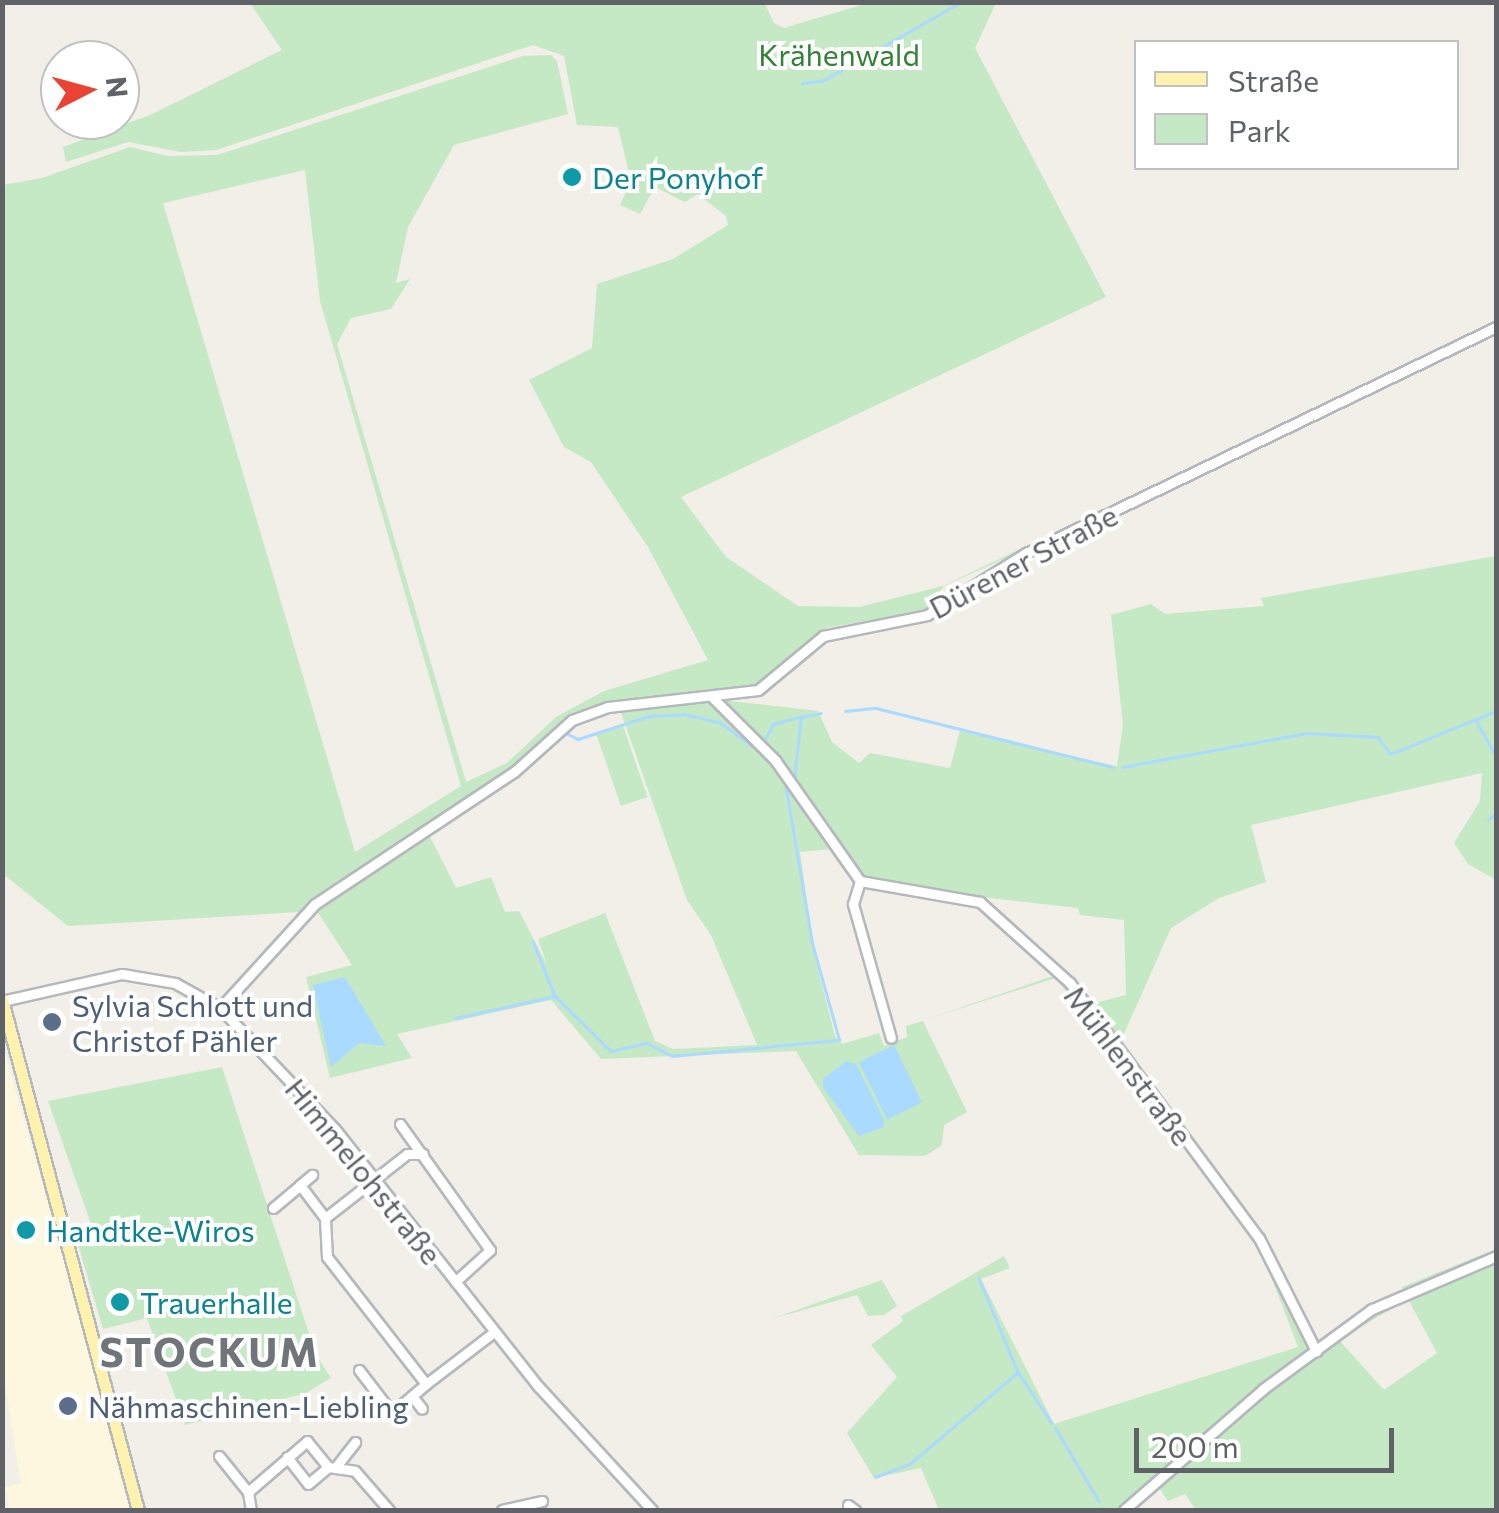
<!DOCTYPE html>
<meta charset="utf-8">
<style>
body{margin:0}
#map{position:relative;width:1499px;height:1513px;overflow:hidden;background:#f1efe8;font-family:Commissioner,sans-serif}
div>[style]{position:absolute}
.commercial>*{inset:0;background:#fef7e0}
.green>*{inset:0;background:#c5e8c5;transform-origin:0 0}
.water>*{inset:0;background:#aadaff;transform-origin:0 0}
.stream>*{height:2.5px;margin:-1.25px;padding:0 1.25px;transform-origin:1.25px;border-radius:1.25px;background:#aadaff}
.roads{filter:drop-shadow(2px 0 #b5b8bc) drop-shadow(-2px 0 #b5b8bc) drop-shadow(0 2px #b5b8bc) drop-shadow(0 -2px #b5b8bc)}
.minor>*{height:9px;margin:-4.5px;padding:0 4.5px;transform-origin:4.5px;border-radius:4.5px;background:#fff}
.major>*{height:11px;margin:-5.5px;padding:0 5.5px;transform-origin:5.5px;border-radius:5.5px;background:#fff2af}
.dots>*{width:28px;height:28px;translate:-50% -50%;box-sizing:border-box;border:5px solid #fff;border-radius:50%}
span{translate:-50% -50%;white-space:nowrap;text-align:center;line-height:1.15;-webkit-text-stroke:8px #fff;paint-order:stroke}
.park-label{font-size:30px;color:#348238}
.culture-label{font-size:30px;color:#0d838f}
.left{translate:0 -50%;text-align:left}
.street-label{font-size:30px;color:#5f6368}
.service-label{font-size:30px;color:#4e5e75}
.district-label{font-size:40px;color:#70757a;font-weight:700;letter-spacing:2.5px}
.frame{position:absolute;inset:0;border:5px solid #5f6368;pointer-events:none}
.legend{position:absolute;left:1134px;top:40px;width:325px;height:130px;box-sizing:border-box;background:#fff;border:2px solid #bfc1c3;margin:0;padding:12px 18px;list-style:none;font-size:30px;color:#5f6368}
.legend li{display:flex;align-items:center;gap:20px;height:50px}
.legend b{width:50px;border:2px solid #bfc1c3}
.north{position:absolute;left:40px;top:40px;width:100px;height:100px;box-sizing:border-box;background:#fff;border:2px solid #bfc1c3;border-radius:50%;rotate:84deg;font-size:28px;font-weight:700;line-height:40px;text-align:center;color:#5f6368}
.north::after{content:'';display:block;margin:auto;width:35px;height:45px;background:#ea4335;clip-path:polygon(50% 0,100% 100%,50% 72%,0 100%)}
.scale{position:absolute;left:1134px;top:1428px;width:260px;height:45px;box-sizing:border-box;border:5px solid #5f6368;border-top:0;padding-left:12px;font-size:30px;line-height:35px;white-space:nowrap;color:#5f6368;-webkit-text-stroke:8px #fff;paint-order:stroke}
</style>
<div id="map">
<div class="commercial">
<i style="clip-path:polygon(2px 1043px,66px 1265px,129px 1510px,10px 1510px,4px 1487px,21px 1484px,3px 1372px)"></i>
</div>
<div class="green">
<i style="clip-path:polygon(evenodd,764px 2px,774px 23px,784px 28px,868px 3px,996px 3px,975px 48px,1106px 297px,681px 497px,726px 557px,798px 606px,859px 607px,943px 586px,1496px 320px,1496px 331px,1354px 401px,944px 586px,926px 610px,826px 628px,755px 686px,722px 691px,722px 700px,818px 711px,832px 742px,859px 763px,870px 753px,950px 768px,960px 731px,1117px 766px,1123px 725px,1111px 615px,1151px 604px,1165px 614px,1264px 606px,1261px 598px,1496px 556px,1496px 880px,1468px 864px,1454px 843px,1480px 801px,1482px 773px,1251px 825px,1266px 882px,1219px 898px,1171px 928px,1119px 1045px,1260px 1230px,1316px 1339px,1332px 1342px,1407px 1296px,1402px 1287px,1496px 1249px,1496px 1510px,1196px 1510px,1185px 1494px,1168px 1501px,1158px 1486px,1119px 1510px,939px 1510px,921px 1468px,874px 1478px,847px 1433px,897px 1377px,871px 1345px,903px 1321px,901px 1316px,1004px 1256px,1010px 1268px,981px 1279px,1054px 1424px,1298px 1347px,1259px 1245px,1056px 978px,927px 1019px,1053px 976px,987px 914px,1091px 1004px,1126px 995px,1124px 920px,1080px 915px,1078px 908px,877px 885px,861px 878px,843px 848px,800px 852px,815px 957px,835px 1036px,842px 1044px,879px 1033px,884px 1046px,907px 1037px,906px 1026px,923px 1021px,967px 1112px,944px 1125px,942px 1145px,925px 1156px,859px 1155px,796px 1051px,601px 1059px,551px 1000px,397px 1034px,412px 1058px,330px 1078px,306px 977px,352px 965px,317px 911px,68px 926px,3px 874px,3px 185px,42px 178px,130px 147px,168px 156px,217px 155px,523px 56px,551px 55px,557px 61px,568px 114px,454px 145px,408px 227px,396px 283px,410px 279px,391px 309px,351px 318px,337px 344px,466px 782px,507px 763px,556px 717px,604px 691px,708px 660px,648px 547px,591px 462px,564px 447px,529px 380px,592px 348px,597px 284px,673px 259px,728px 225px,726px 216px,698px 194px,685px 202px,655px 187px,640px 214px,620px 205px,631px 181px,618px 127px,577px 125px,564px 56px,533px 45px,216px 150px,181px 152px,128px 142px,66px 162px,63px 147px,150px 115px,282px 50px,250px 3px,764px 2px,305px 170px,320px 301px,461px 786px,355px 852px,163px 203px,305px 170px,764px 2px,619px 707px,687px 900px,711px 935px,757px 1045px,673px 1049px,655px 1041px,605px 913px,538px 939px,547px 965px,519px 911px,505px 912px,491px 877px,456px 888px,429px 835px,475px 805px,561px 724px,619px 707px,764px 2px,1408px 1299px,1437px 1353px,1384px 1390px,1339px 1340px,1408px 1299px)"></i>
<i style="left:623px;top:726px;width:75px;height:28px;rotate:71deg"></i>
<i style="clip-path:polygon(222px 1067px,316px 1355px,331px 1378px,306px 1393px,185px 1425px,147px 1318px,103px 1329px,77px 1241px,92px 1227px,48px 1101px)"></i>
<i style="clip-path:polygon(882px 1280px,897px 1306px,884px 1315px,868px 1316px,857px 1295px,771px 1319px)"></i>
</div>
<div class="water">
<i style="clip-path:polygon(345px 977px,386px 1046px,359px 1043px,331px 1067px,313px 985px)"></i>
<i style="left:894px;top:1045px;width:64px;height:39px;rotate:64deg"></i>
<i style="clip-path:polygon(846px 1061px,856px 1064px,884px 1120px,884px 1127px,859px 1136px,823px 1087px,823px 1079px)"></i>
</div>
<div class="stream">
<i style="left:802px;top:83px;width:20px;rotate:-6deg"></i>
<i style="left:822px;top:81px;width:160px;rotate:-29.6deg"></i>
<i style="left:845px;top:711px;width:31px;rotate:-6deg"></i>
<i style="left:876px;top:708px;width:243px;rotate:14deg"></i>
<i style="left:1476px;top:720px;width:41px;rotate:60.9deg"></i>
<i style="left:568px;top:734px;width:11px;rotate:27deg"></i>
<i style="left:578px;top:739px;width:75px;rotate:-17.9deg"></i>
<i style="left:649px;top:716px;width:35px;rotate:-3deg"></i>
<i style="left:684px;top:714px;width:37px;rotate:13deg"></i>
<i style="left:720px;top:722px;width:41px;rotate:37.1deg"></i>
<i style="left:764px;top:742px;width:20px;rotate:-63deg"></i>
<i style="left:773px;top:724px;width:27px;rotate:-15deg"></i>
<i style="left:1122px;top:767px;width:189px;rotate:-10.4deg"></i>
<i style="left:1308px;top:733px;width:70px;rotate:3.3deg"></i>
<i style="left:1378px;top:737px;width:21px;rotate:53deg"></i>
<i style="left:1391px;top:754px;width:113px;rotate:-22.3deg"></i>
<i style="left:794px;top:778px;width:61px;rotate:-83.5deg"></i>
<i style="left:801px;top:717px;width:20px;rotate:-11deg"></i>
<i style="left:1488px;top:820px;width:11px;rotate:-41deg"></i>
<i style="left:533px;top:941px;width:59px;rotate:68.2deg"></i>
<i style="left:555px;top:996px;width:78px;rotate:44.5deg"></i>
<i style="left:611px;top:1051px;width:37px;rotate:-13deg"></i>
<i style="left:647px;top:1043px;width:28px;rotate:27deg"></i>
<i style="left:672px;top:1056px;width:168px;rotate:-5.5deg"></i>
<i style="left:839px;top:1040px;width:101px;rotate:-105.6deg"></i>
<i style="left:812px;top:943px;width:162px;rotate:-99.6deg"></i>
<i style="left:455px;top:1018px;width:102px;rotate:-12.4deg"></i>
<i style="left:979px;top:1278px;width:102px;rotate:67.5deg"></i>
<i style="left:1018px;top:1372px;width:61px;rotate:56.3deg"></i>
<i style="left:1055px;top:1427px;width:86px;rotate:59.3deg"></i>
<i style="left:875px;top:1477px;width:39px;rotate:-21deg"></i>
<i style="left:911px;top:1463px;width:140px;rotate:-40.4deg"></i>
<i style="left:1103px;top:1508px;width:2px;rotate:63deg"></i>
</div>
<div class="roads">
<div class="minor">
<i style="left:711px;top:696px;width:91px;rotate:45deg"></i>
<i style="left:775px;top:760px;width:148px;rotate:54.9deg"></i>
<i style="left:860px;top:881px;width:122px;rotate:9.9deg"></i>
<i style="left:980px;top:902px;width:121px;rotate:42deg"></i>
<i style="left:1070px;top:983px;width:317px;rotate:53.5deg"></i>
<i style="left:1259px;top:1238px;width:127px;rotate:63.2deg"></i>
<i style="left:860px;top:881px;width:24px;rotate:107deg"></i>
<i style="left:853px;top:904px;width:139px;rotate:74.2deg"></i>
<i style="left:2px;top:1001px;width:123px;rotate:-12.7deg"></i>
<i style="left:122px;top:974px;width:54px;rotate:9.6deg"></i>
<i style="left:175px;top:983px;width:51px;rotate:29.1deg"></i>
<i style="left:220px;top:1008px;width:167px;rotate:46.5deg"></i>
<i style="left:335px;top:1129px;width:329px;rotate:51.7deg"></i>
<i style="left:539px;top:1387px;width:167px;rotate:47.4deg"></i>
<i style="left:220px;top:1008px;width:141px;rotate:-47.6deg"></i>
<i style="left:315px;top:904px;width:239px;rotate:-33.6deg"></i>
<i style="left:514px;top:772px;width:78px;rotate:-41.9deg"></i>
<i style="left:572px;top:720px;width:38px;rotate:-20deg"></i>
<i style="left:608px;top:707px;width:151px;rotate:-6.5deg"></i>
<i style="left:758px;top:690px;width:85px;rotate:-39.7deg"></i>
<i style="left:823px;top:636px;width:106px;rotate:-11.4deg"></i>
<i style="left:927px;top:615px;width:117px;rotate:-32.1deg"></i>
<i style="left:1026px;top:553px;width:522px;rotate:-25.68deg"></i>
<i style="left:400px;top:1124px;width:155px;rotate:54.5deg"></i>
<i style="left:490px;top:1250px;width:47px;rotate:137.6deg"></i>
<i style="left:300px;top:1185px;width:16px;rotate:-40deg"></i>
<i style="left:273px;top:1208px;width:35px;rotate:-40deg"></i>
<i style="left:300px;top:1185px;width:41px;rotate:52.9deg"></i>
<i style="left:359px;top:1370px;width:54px;rotate:52.5deg"></i>
<i style="left:392px;top:1413px;width:45px;rotate:-40.5deg"></i>
<i style="left:426px;top:1384px;width:161px;rotate:-127.9deg"></i>
<i style="left:327px;top:1257px;width:39px;rotate:-93deg"></i>
<i style="left:325px;top:1218px;width:104px;rotate:-38deg"></i>
<i style="left:407px;top:1154px;width:16px"></i>
<i style="left:426px;top:1384px;width:86px;rotate:-37.4deg"></i>
<i style="left:412px;top:1396px;width:16px;rotate:52deg"></i>
<i style="left:219px;top:1456px;width:46px;rotate:51.1deg"></i>
<i style="left:248px;top:1492px;width:18px;rotate:81deg"></i>
<i style="left:287px;top:1457px;width:34px;rotate:52deg"></i>
<i style="left:308px;top:1484px;width:26px;rotate:-40deg"></i>
<i style="left:338px;top:1464px;width:28px;rotate:-52deg"></i>
<i style="left:248px;top:1492px;width:78px;rotate:-40.8deg"></i>
<i style="left:307px;top:1441px;width:33px;rotate:51deg"></i>
<i style="left:328px;top:1467px;width:27px;rotate:8deg"></i>
<i style="left:355px;top:1471px;width:52px;rotate:48.9deg"></i>
<i style="left:848px;top:1505px;width:9px;rotate:36deg"></i>
<i style="left:502px;top:1510px;width:41px;rotate:-12.7deg"></i>
<i style="left:1124px;top:1510px;width:184px;rotate:-41deg"></i>
<i style="left:1263px;top:1389px;width:135px;rotate:-36.3deg"></i>
<i style="left:1372px;top:1309px;width:135px;rotate:-23.1deg"></i>
</div>
<div class="major">
<i style="left:2px;top:1000px;width:528px;rotate:75.07deg"></i>
</div>
</div>
<div class="dots">
<i style="left:572px;top:177px;background:#0f9aa8"></i>
<i style="left:52px;top:1022px;background:#5c6f8a"></i>
<i style="left:26px;top:1230px;background:#0f9aa8"></i>
<i style="left:120px;top:1302px;background:#0f9aa8"></i>
<i style="left:68px;top:1406px;background:#5c6f8a"></i>
</div>
<div class="park-label">
<span style="left:839px;top:54px">Krähenwald</span>
</div>
<div class="culture-label">
<span class="left" style="left:592px;top:177px">Der Ponyhof</span>
<span class="left" style="left:46px;top:1230px">Handtke-Wiros</span>
<span class="left" style="left:140px;top:1302px">Trauerhalle</span>
</div>
<div class="street-label">
<span style="left:1023px;top:561px;rotate:-28deg">Dürener Straße</span>
<span style="left:1129px;top:1065px;rotate:53deg">Mühlenstraße</span>
<span style="left:364px;top:1171px;rotate:51deg">Himmelohstraße</span>
</div>
<div class="service-label">
<span class="left" style="left:72px;top:1022px">Sylvia Schlott und<br>Christof Pähler</span>
<span class="left" style="left:88px;top:1406px">Nähmaschinen-Liebling</span>
</div>
<div class="district-label">
<span style="left:210px;top:1351px">STOCKUM</span>
</div>
<div class="frame"></div>
<ul class="legend">
<li><b style="height:12px;background:#fff2af"></b>Straße</li>
<li><b style="height:28px;background:#c5e8c5"></b>Park</li>
</ul>
<div class="north">N</div>
<div class="scale">200 m</div>
</div>
